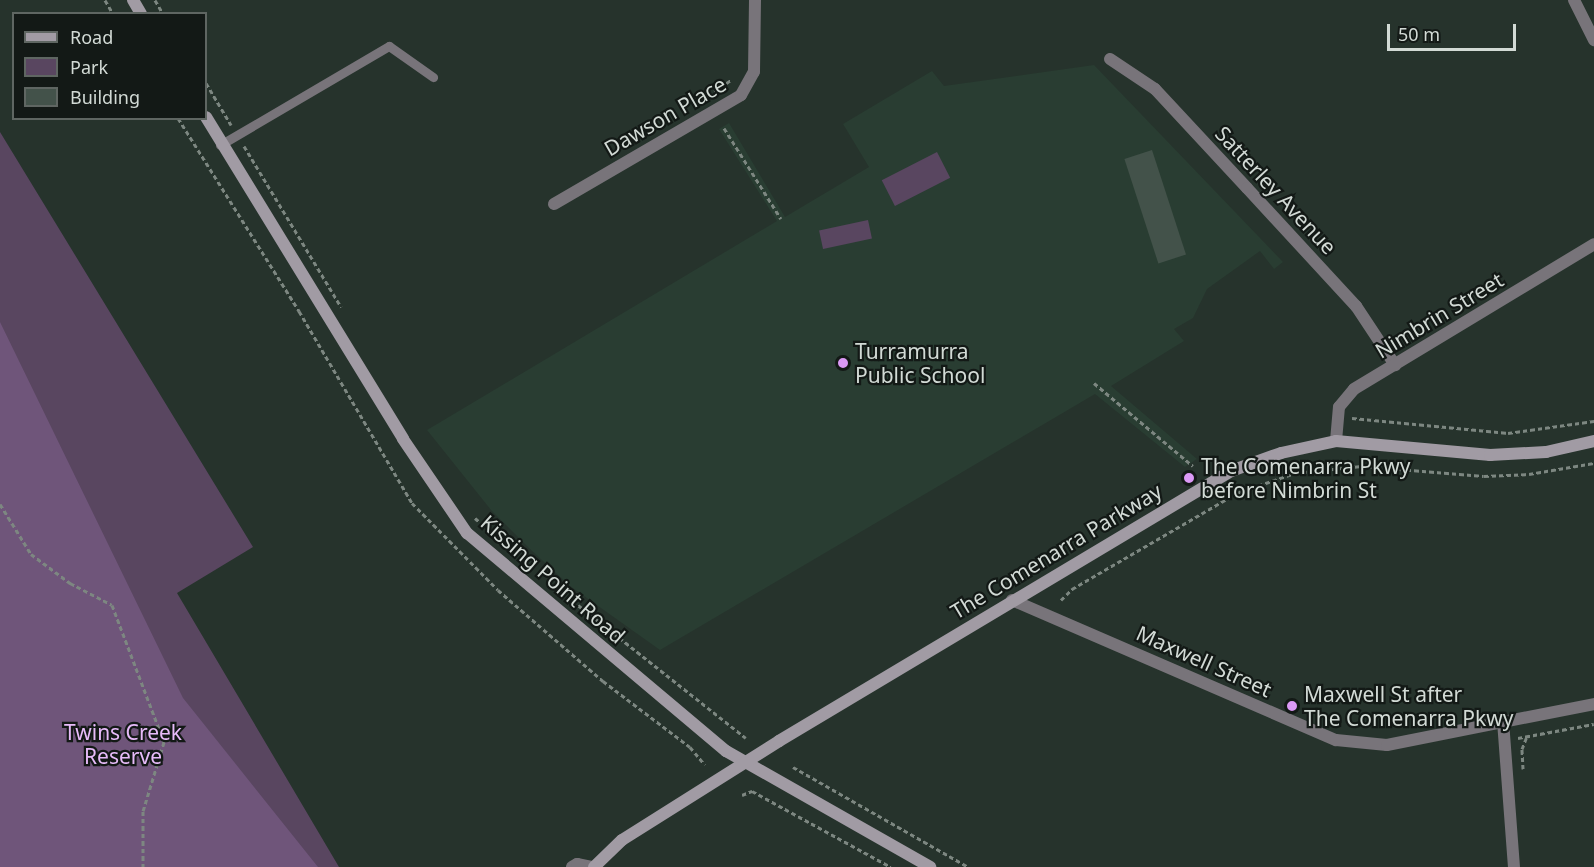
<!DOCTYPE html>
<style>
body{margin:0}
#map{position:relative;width:1594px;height:867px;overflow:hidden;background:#26332c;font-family:"Noto Sans",sans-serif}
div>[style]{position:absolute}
.built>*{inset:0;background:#293d32}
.green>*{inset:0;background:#594660;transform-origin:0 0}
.forest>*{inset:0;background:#6f557a}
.building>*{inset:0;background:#43524a;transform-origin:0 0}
.path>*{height:3px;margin-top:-1.5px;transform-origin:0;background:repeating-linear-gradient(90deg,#7d8781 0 4.5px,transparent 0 7.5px)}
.lane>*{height:9px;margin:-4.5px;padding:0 4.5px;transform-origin:4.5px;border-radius:4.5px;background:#78747a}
.street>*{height:12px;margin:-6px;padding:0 6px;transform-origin:6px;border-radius:6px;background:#78747a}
.secondary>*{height:12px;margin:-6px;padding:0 6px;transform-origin:6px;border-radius:6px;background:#a19ba4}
.dots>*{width:16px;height:16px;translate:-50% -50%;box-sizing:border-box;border:3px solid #131916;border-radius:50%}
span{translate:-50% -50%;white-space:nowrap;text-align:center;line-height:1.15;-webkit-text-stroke:4.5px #131916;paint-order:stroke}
.street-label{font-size:21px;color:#d2dad5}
.poi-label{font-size:21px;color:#d2dad5}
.left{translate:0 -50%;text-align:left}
.park-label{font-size:21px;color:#e7bbf9}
.legend{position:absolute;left:12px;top:12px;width:195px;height:108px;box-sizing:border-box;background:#131916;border:2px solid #5f6662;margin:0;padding:8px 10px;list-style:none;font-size:18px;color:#d2dad5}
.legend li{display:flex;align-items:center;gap:12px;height:30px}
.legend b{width:30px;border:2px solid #5f6662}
.scale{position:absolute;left:1387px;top:24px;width:129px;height:27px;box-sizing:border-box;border:3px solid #d2dad5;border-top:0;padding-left:8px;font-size:18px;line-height:21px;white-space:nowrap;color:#d2dad5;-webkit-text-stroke:4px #131916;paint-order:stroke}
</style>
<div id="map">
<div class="built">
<i style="clip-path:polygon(1094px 65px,1283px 262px,1274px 269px,1260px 251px,1207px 289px,1193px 318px,1174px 329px,1184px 341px,1111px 386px,1197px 459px,1185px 467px,1095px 394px,660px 650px,570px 586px,530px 549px,491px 510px,427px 430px,777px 221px,719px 129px,729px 123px,785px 217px,869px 167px,843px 124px,932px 71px,944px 86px)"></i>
</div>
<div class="green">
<i style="clip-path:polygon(0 132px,253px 547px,177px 593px,339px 867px,0 867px)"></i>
<i style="left:937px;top:152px;width:29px;height:62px;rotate:63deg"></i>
<i style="left:868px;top:220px;width:19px;height:50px;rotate:78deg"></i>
</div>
<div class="forest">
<i style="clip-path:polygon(0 322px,183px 698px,318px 867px,0 867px)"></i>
</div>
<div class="building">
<i style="left:1152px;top:150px;width:110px;height:29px;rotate:72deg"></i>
</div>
<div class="path">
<i style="left:105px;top:0;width:16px;rotate:60deg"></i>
<i style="left:155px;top:0;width:16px;rotate:60deg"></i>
<i style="left:206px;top:83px;width:49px;rotate:59.2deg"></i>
<i style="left:708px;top:96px;width:29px;rotate:-35deg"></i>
<i style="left:178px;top:118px;width:228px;rotate:57.9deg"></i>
<i style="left:299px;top:311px;width:223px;rotate:59.5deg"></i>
<i style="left:412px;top:503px;width:122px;rotate:45.3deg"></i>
<i style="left:498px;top:590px;width:139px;rotate:40.9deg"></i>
<i style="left:603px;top:681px;width:109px;rotate:37.2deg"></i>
<i style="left:690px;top:747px;width:23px;rotate:50deg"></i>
<i style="left:724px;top:128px;width:107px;rotate:57.9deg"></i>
<i style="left:244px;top:146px;width:188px;rotate:58.9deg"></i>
<i style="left:1094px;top:383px;width:129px;rotate:40deg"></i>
<i style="left:1352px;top:418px;width:157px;rotate:5.5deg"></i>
<i style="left:1508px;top:433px;width:87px;rotate:-7.9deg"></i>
<i style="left:0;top:504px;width:59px;rotate:58.2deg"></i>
<i style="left:31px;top:554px;width:49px;rotate:36.6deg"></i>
<i style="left:70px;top:583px;width:47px;rotate:27.6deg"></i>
<i style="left:112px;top:605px;width:147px;rotate:69.2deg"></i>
<i style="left:164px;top:742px;width:72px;rotate:106.9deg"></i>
<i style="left:143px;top:811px;width:56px;rotate:90deg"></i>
<i style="left:475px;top:518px;width:23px;rotate:41deg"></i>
<i style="left:1061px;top:600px;width:16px;rotate:-45deg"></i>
<i style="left:1072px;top:589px;width:191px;rotate:-30.2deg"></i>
<i style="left:1237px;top:493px;width:61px;rotate:-19deg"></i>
<i style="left:1295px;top:473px;width:67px;rotate:-6deg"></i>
<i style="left:1362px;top:466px;width:122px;rotate:4.7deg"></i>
<i style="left:1484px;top:476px;width:45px;rotate:-2.5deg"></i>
<i style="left:1529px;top:474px;width:66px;rotate:-9.6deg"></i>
<i style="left:578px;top:605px;width:214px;rotate:38.4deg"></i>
<i style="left:1518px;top:738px;width:77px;rotate:-10.4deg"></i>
<i style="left:793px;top:767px;width:202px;rotate:29.7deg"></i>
<i style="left:1523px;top:769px;width:20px;rotate:-93deg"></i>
<i style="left:1522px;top:749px;width:14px;rotate:-69deg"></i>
<i style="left:742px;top:795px;width:11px;rotate:-22deg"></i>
<i style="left:752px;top:791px;width:158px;rotate:28.7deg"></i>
</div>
<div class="lane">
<i style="left:220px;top:145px;width:196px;rotate:-30.4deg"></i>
<i style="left:389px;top:46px;width:54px;rotate:35.2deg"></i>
</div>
<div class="street">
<i style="left:1574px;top:0;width:45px;rotate:63.4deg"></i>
<i style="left:1110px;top:59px;width:54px;rotate:33.7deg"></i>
<i style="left:1155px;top:89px;width:135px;rotate:47.1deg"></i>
<i style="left:1247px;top:188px;width:161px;rotate:47.3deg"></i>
<i style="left:1356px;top:306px;width:71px;rotate:56.5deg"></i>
<i style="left:554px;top:204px;width:216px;rotate:-30.2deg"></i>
<i style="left:741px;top:95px;width:26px;rotate:-61deg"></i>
<i style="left:754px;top:72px;width:72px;rotate:-89.2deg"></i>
<i style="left:1336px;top:441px;width:34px;rotate:-85deg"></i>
<i style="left:1339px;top:407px;width:23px;rotate:-50deg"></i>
<i style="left:1354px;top:389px;width:280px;rotate:-31.1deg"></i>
<i style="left:1012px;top:600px;width:353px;rotate:23.4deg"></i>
<i style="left:1336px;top:740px;width:51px;rotate:5.6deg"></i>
<i style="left:1387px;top:745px;width:211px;rotate:-11.2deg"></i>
<i style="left:1503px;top:721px;width:146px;rotate:85.7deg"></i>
<i style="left:572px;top:867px;width:6px;rotate:-31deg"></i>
<i style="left:577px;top:864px;width:16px;rotate:11deg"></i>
</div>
<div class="secondary">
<i style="left:133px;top:0;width:16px;rotate:60deg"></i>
<i style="left:206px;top:117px;width:377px;rotate:58.5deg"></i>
<i style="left:403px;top:439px;width:114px;rotate:55.8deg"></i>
<i style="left:467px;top:533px;width:339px;rotate:40.1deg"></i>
<i style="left:726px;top:751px;width:235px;rotate:29.6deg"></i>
<i style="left:594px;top:867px;width:39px;rotate:-44deg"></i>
<i style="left:622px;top:840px;width:186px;rotate:-32.2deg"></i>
<i style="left:779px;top:741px;width:527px;rotate:-30.85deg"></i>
<i style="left:1231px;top:471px;width:53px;rotate:-19.8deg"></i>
<i style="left:1281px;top:453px;width:56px;rotate:-12.3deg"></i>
<i style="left:1336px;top:441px;width:155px;rotate:5.2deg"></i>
<i style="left:1490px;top:455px;width:56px;rotate:-3.1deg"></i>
<i style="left:1546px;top:452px;width:49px;rotate:-12.9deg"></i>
</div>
<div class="dots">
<i style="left:843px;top:363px;background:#db99f5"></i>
<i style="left:1189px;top:478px;background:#db99f5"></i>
<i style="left:1292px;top:706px;background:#db99f5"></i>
</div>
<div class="street-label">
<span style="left:665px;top:116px;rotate:-30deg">Dawson Place</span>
<span style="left:1276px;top:190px;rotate:47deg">Satterley Avenue</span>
<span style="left:1439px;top:315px;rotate:-31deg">Nimbrin Street</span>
<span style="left:1056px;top:551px;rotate:-31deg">The Comenarra Parkway</span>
<span style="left:553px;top:579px;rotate:41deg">Kissing Point Road</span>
<span style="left:1204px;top:661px;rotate:24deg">Maxwell Street</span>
</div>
<div class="poi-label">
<span class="left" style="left:855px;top:363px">Turramurra<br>Public School</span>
<span class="left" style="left:1201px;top:478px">The Comenarra Pkwy<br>before Nimbrin St</span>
<span class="left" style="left:1304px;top:706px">Maxwell St after<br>The Comenarra Pkwy</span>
</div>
<div class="park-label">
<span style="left:123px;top:744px">Twins Creek<br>Reserve</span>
</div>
<ul class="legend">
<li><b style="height:8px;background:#a19ba4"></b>Road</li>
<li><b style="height:16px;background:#594660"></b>Park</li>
<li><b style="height:16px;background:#43524a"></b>Building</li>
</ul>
<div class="scale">50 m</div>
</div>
